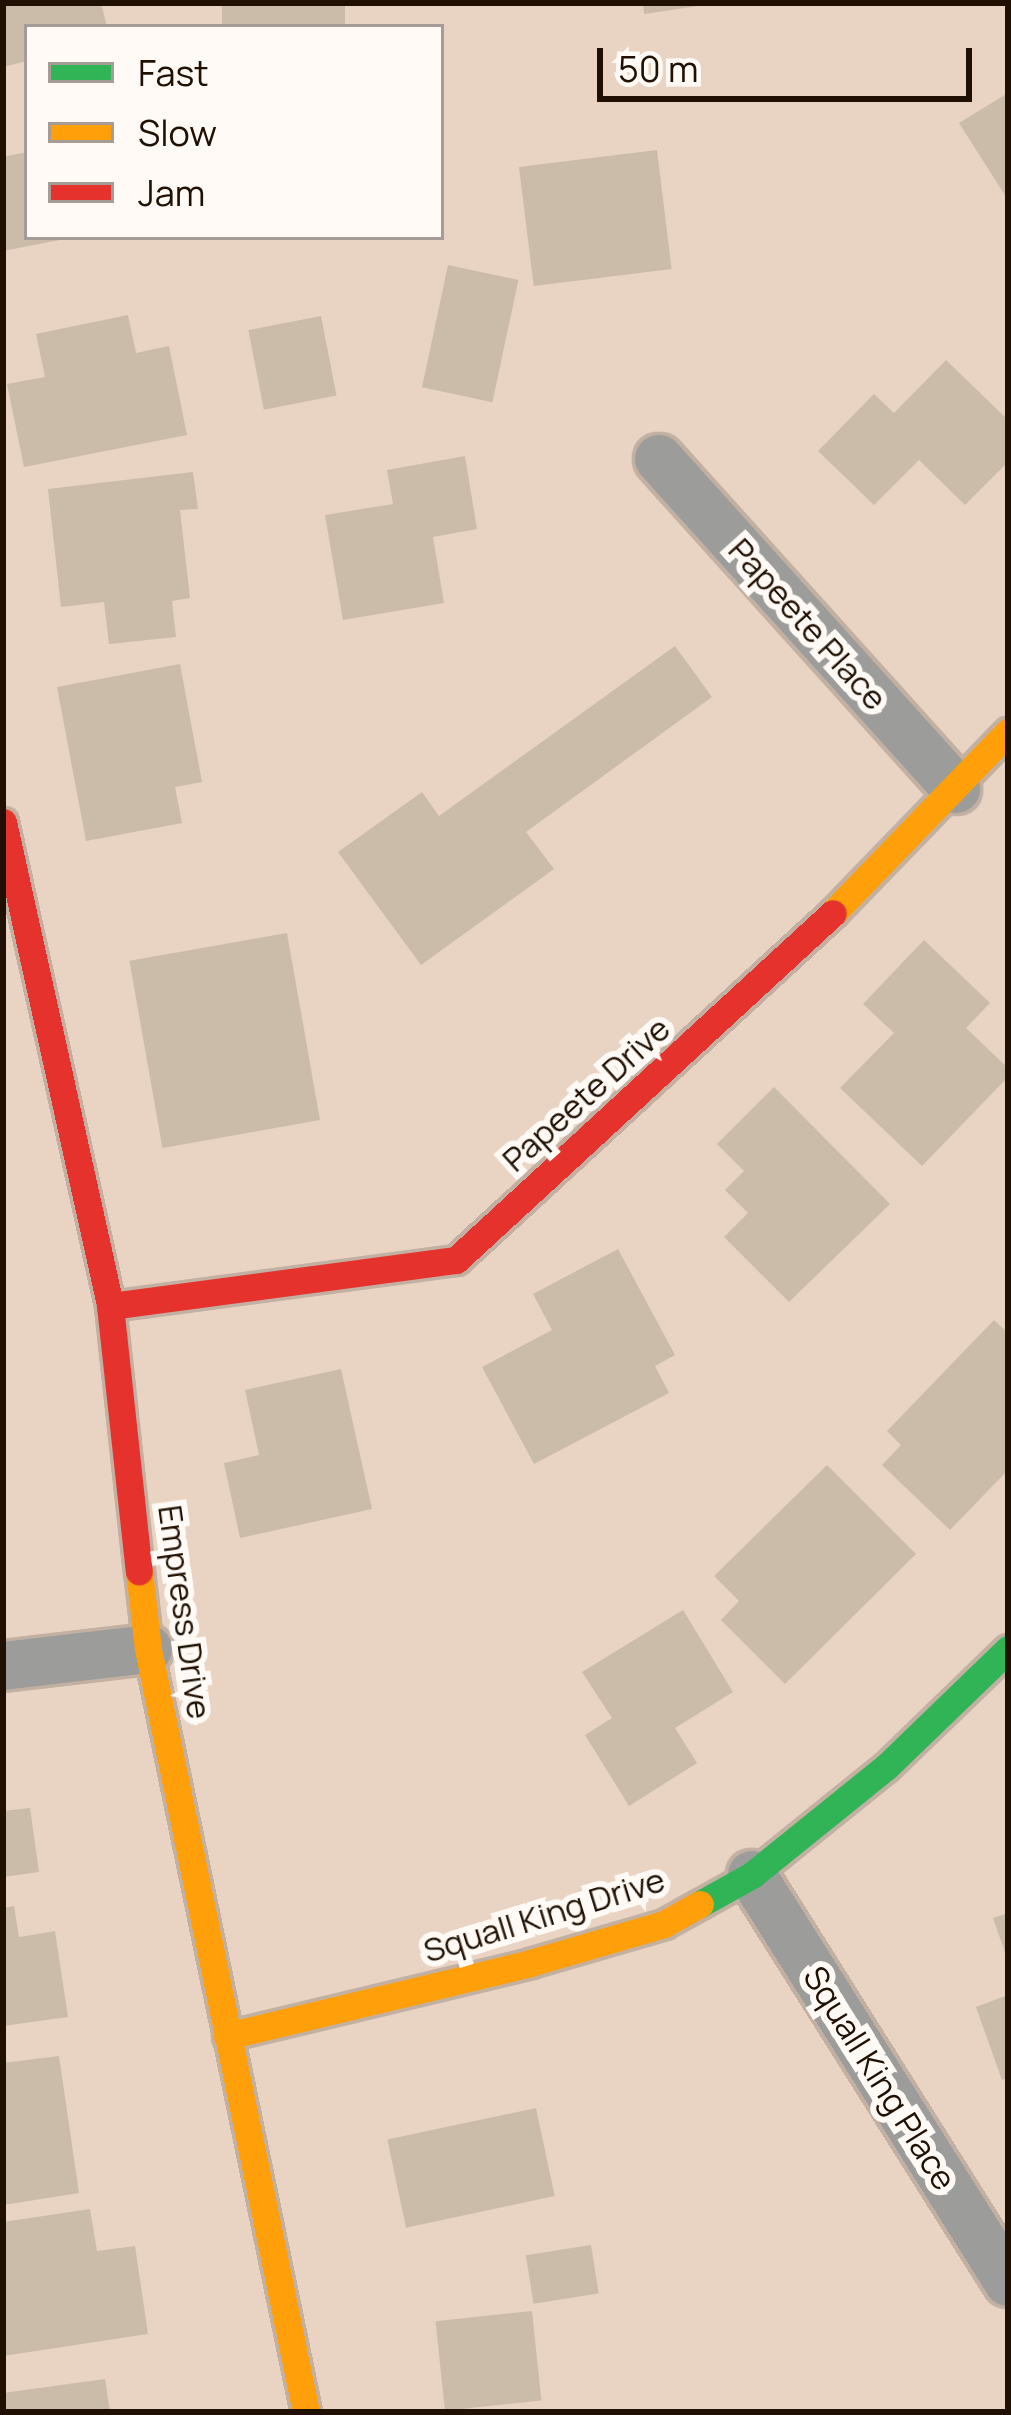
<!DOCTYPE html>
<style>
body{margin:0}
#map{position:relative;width:1011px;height:2415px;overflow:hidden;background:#e9d3c2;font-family:Manrope,sans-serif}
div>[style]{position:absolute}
.building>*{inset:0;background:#cbbcaa;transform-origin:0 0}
.roads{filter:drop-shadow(3px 0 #c2b1a3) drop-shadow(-3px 0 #c2b1a3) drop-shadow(0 3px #c2b1a3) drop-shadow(0 -3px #c2b1a3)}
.street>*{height:48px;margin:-24px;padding:0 24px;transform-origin:24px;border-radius:24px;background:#9c9c9a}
.fast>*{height:27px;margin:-13.5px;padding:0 13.5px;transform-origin:13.5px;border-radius:13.5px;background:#30b455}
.slow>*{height:27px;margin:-13.5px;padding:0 13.5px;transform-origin:13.5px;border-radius:13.5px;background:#ff9f0a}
.jam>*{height:27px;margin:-13.5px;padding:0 13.5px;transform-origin:13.5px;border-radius:13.5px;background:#e5322d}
span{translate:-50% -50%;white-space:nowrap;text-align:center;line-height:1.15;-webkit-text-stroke:12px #fffaf6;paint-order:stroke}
.street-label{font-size:33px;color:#201003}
.frame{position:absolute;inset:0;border:6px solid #201003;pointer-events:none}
.legend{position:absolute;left:24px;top:24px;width:420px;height:216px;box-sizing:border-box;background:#fffaf6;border:3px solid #a69c95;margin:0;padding:15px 21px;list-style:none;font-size:36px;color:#201003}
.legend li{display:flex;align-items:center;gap:24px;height:60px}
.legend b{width:60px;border:3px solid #a69c95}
.scale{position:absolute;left:597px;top:48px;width:375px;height:54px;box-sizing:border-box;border:6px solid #201003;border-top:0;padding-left:15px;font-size:36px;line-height:42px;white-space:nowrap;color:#201003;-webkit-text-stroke:9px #fffaf6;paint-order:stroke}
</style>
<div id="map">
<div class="building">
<i style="clip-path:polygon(3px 3px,101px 3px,107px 27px,27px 27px,27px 61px,3px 67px)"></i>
<i style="left:222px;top:3px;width:123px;height:24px"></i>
<i style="clip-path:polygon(643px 3px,698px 3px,698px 6px,644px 14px)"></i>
<i style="clip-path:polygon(1008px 93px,1008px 200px,959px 123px)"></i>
<i style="left:657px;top:150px;width:120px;height:139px;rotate:83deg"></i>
<i style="clip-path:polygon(27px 152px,27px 237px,65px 239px,3px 251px,3px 157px)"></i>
<i style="left:448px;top:265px;width:72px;height:125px;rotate:12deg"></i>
<i style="clip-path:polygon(128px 315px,136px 353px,169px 346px,187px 435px,24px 467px,7px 384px,45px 377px,36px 334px)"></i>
<i style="left:321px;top:316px;width:81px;height:74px;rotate:79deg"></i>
<i style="clip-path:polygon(946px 360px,1008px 420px,1008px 462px,965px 505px,919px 460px,874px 505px,818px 451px,874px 394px,894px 413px)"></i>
<i style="clip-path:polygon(465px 456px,477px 529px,433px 537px,444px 603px,343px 620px,325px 515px,393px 504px,387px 470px)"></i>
<i style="clip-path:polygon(193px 472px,198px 509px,180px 510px,190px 598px,172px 601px,176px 637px,109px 644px,104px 602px,61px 607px,48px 489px)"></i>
<i style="clip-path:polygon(675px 646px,712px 697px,526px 832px,554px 869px,421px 965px,338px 852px,422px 792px,439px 816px)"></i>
<i style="clip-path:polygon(180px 664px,202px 782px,175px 787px,182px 823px,86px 841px,57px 687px)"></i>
<i style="left:287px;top:933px;width:190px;height:160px;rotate:80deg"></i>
<i style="clip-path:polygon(924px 940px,990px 1003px,966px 1028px,1008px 1068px,1008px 1077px,922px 1166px,840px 1088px,894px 1033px,863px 1004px)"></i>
<i style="clip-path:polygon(774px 1087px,890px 1204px,789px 1302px,724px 1237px,748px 1213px,725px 1190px,744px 1171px,717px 1144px)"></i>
<i style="clip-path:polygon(618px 1249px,675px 1355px,655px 1366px,669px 1393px,534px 1464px,482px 1367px,552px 1330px,533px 1294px)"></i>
<i style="clip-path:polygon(994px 1320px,1008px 1333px,1008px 1470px,950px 1530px,882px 1465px,901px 1445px,887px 1431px)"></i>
<i style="clip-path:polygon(341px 1369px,372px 1509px,240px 1538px,224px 1463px,259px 1455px,245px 1390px)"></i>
<i style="clip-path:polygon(827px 1465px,916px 1554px,785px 1684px,721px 1620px,739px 1601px,714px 1576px)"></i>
<i style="clip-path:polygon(683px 1610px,733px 1692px,675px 1728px,697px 1763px,629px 1806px,585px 1735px,612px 1718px,582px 1672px)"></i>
<i style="clip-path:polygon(30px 1808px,39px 1872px,3px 1877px,3px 1811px)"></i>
<i style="clip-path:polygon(14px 1906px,19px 1937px,55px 1931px,68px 2017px,3px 2026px,3px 1908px)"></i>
<i style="clip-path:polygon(1008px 1913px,1008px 1958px,1007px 1958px,993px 1918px)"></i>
<i style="clip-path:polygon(1008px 1995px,1008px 2077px,1002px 2080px,976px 2007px)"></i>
<i style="clip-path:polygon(59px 2056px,79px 2193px,3px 2205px,3px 2063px)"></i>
<i style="left:536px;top:2108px;width:90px;height:152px;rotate:78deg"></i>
<i style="clip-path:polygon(90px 2209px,97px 2251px,135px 2246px,148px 2334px,3px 2356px,3px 2222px)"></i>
<i style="left:591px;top:2245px;width:49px;height:66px;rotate:81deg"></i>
<i style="left:532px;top:2311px;width:90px;height:97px;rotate:84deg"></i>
<i style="clip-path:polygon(105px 2379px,110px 2412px,3px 2412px,3px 2393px)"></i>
</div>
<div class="roads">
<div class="street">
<i style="left:659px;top:459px;width:444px;rotate:48deg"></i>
<i style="left:3px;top:1666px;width:146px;rotate:-6.7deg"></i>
<i style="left:752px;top:1875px;width:481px;rotate:57.8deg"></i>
</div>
<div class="fast">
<i style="left:700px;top:1904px;width:60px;rotate:-29.1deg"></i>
<i style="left:752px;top:1875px;width:172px;rotate:-38.9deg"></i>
<i style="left:886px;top:1767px;width:170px;rotate:-44deg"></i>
</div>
<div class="slow">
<i style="left:833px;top:913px;width:252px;rotate:-46deg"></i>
<i style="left:139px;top:1571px;width:79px;rotate:83.4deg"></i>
<i style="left:148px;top:1649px;width:779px;rotate:78.3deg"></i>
<i style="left:227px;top:2036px;width:312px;rotate:-13.5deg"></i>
<i style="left:530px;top:1963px;width:140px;rotate:-16.2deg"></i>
<i style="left:664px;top:1924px;width:41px;rotate:-29.1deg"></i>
</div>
<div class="jam">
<i style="left:3px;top:822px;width:496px;rotate:77.5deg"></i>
<i style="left:110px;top:1306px;width:267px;rotate:83.8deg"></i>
<i style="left:110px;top:1306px;width:349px;rotate:-7.6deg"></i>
<i style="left:456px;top:1260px;width:512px;rotate:-42.63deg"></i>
</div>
</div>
<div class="street-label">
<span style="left:808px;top:624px;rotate:48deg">Papeete Place</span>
<span style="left:586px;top:1094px;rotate:-42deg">Papeete Drive</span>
<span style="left:185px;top:1612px;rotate:82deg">Empress Drive</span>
<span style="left:544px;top:1915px;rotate:-17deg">Squall King Drive</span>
<span style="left:880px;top:2078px;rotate:58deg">Squall King Place</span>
</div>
<div class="frame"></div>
<ul class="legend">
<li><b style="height:15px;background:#30b455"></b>Fast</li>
<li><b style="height:15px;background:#ff9f0a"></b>Slow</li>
<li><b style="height:15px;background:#e5322d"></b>Jam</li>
</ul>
<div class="scale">50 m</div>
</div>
